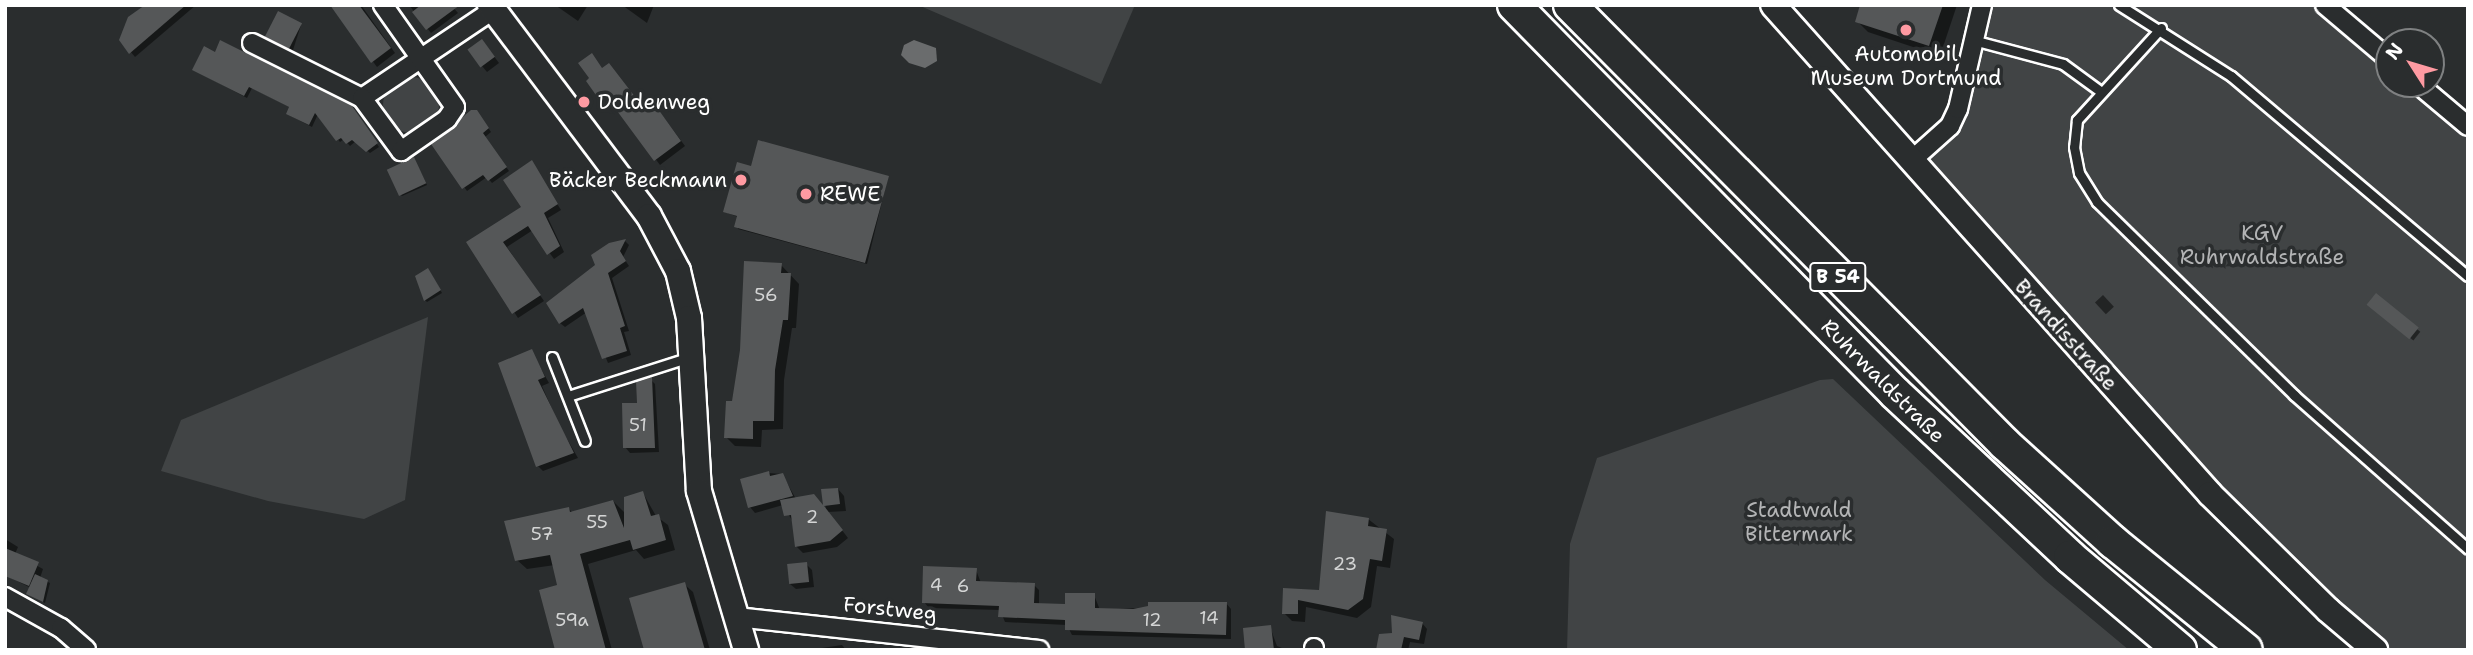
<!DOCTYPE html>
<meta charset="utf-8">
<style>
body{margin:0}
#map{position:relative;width:2473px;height:655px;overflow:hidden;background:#2a2d2e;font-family:"Shantell Sans",sans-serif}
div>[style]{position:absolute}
.green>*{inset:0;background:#414445}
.round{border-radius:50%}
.water>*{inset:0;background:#6a6c6d}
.shadow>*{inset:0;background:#0007;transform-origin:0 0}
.building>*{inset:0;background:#555758;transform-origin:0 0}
.roads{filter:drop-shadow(2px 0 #fff) drop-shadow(-2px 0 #fff) drop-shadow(0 2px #fff) drop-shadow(0 -2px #fff)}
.lane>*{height:9px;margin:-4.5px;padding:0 4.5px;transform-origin:4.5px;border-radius:4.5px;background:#2a2d2e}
.street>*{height:18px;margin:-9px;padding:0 9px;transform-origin:9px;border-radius:9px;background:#2a2d2e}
.secondary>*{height:24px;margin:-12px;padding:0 12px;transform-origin:12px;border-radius:12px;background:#2a2d2e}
.highway>*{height:32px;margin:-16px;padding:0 16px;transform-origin:16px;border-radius:16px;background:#2a2d2e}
.dots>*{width:19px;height:19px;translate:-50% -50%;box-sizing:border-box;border:4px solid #2a2d2e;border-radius:50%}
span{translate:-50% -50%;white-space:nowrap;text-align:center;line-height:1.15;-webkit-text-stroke:7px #2a2d2e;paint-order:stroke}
.number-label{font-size:18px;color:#d4d5d5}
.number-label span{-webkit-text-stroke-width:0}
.shield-label span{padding:2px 5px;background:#2a2d2e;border:2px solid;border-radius:5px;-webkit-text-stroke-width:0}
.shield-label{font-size:19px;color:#fff;font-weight:700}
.poi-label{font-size:21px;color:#fff}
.left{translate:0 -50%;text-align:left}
.right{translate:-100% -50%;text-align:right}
.park-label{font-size:21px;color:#b3b4b5}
.street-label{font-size:21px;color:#fff}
.frame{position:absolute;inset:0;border:7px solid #fff;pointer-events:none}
.north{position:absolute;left:2375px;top:28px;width:70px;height:70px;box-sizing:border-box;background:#2a2d2e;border:2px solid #7f8182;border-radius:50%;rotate:307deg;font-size:19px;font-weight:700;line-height:28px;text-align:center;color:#fff}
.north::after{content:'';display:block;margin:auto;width:24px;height:32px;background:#ff9aa2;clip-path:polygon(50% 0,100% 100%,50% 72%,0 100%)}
</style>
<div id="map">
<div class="green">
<i style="clip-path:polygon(918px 5px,1135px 5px,1101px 84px)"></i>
<i style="clip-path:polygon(1982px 5px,2325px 5px,2389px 59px,2389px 84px,2418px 84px,2468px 126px,2468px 650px,2375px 650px,2328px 610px,1912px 160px,1950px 127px)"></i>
<i class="round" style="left:383px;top:77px;width:56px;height:56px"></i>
<i style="clip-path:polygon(428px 317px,405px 500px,364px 519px,268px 501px,161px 471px,181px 420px)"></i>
<i style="clip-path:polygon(1833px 379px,2045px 580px,2129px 650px,1567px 650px,1570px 544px,1597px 458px,1820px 380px)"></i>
</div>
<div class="water">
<i style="clip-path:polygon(914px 40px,936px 48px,937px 61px,925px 68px,909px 63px,901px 55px,904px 45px)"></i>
</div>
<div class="shadow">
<i style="clip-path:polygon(148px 5px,196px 5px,135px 57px,121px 40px)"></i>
<i style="clip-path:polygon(331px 5px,361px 5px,395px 53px,377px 67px)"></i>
<i style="clip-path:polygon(409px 5px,451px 5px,458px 13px,431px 33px)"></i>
<i style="clip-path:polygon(555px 5px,588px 5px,578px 21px)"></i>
<i style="clip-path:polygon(622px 5px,654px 5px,647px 23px)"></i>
<i style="clip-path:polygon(1862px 5px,1957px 5px,1940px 56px,1868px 32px,1857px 21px)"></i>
<i style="clip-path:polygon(301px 25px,293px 50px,269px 38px)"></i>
<i style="clip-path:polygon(487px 47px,499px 63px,487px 72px,482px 66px)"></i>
<i style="clip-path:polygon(194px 70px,355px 111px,379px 147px,370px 153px,356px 141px,350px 146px,344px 139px,340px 142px,318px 114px,312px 127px,291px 116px,291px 108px,252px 88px,247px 98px)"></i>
<i style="clip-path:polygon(603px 70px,639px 104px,653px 103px,685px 146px,660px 165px,615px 105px,610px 109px,605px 103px,592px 79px)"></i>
<i style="clip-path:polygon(480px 116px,491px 132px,485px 137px,509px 171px,492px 183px,487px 177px,467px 191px,433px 144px)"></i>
<i style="clip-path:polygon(414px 159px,427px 185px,402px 196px,400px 194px)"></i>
<i style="clip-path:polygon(531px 162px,561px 210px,548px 218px,564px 252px,554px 259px,533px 230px,507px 247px,544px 301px,518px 318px,469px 243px,524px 208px)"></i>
<i style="clip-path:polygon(752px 168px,888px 177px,867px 264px,738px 229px,738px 217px,725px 212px)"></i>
<i style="clip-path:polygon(625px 241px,629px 245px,623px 257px,629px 266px,612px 278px,629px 331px,624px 332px,631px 355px,608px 363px,587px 312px,565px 327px,560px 323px,610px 244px)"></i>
<i style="clip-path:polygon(781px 265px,799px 284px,796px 328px,792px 328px,784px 380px,783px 429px,762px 430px,761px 447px,735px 446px,726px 437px,742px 350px)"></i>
<i style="clip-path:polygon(430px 272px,442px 293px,427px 302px,425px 300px)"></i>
<i style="left:2103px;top:295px;width:16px;height:11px;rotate:47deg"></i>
<i style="left:2376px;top:296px;width:57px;height:11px;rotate:39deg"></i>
<i style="clip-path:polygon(531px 351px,549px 383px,542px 386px,559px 425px,578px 458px,543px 471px,538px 466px)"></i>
<i style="clip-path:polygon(650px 379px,655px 384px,659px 452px,630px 453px,625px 447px)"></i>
<i style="clip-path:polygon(768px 473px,782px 474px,796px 499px,826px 509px,823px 491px,838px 489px,844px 496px,846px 511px,828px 512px,848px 538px,837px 547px,803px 553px,796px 546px,793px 522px,783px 505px,755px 513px,750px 507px)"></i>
<i style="clip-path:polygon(643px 493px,656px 516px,668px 525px,675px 550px,644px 559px,636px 550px,588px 564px,612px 650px,557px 650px,559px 586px,555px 565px,527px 569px,517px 560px,569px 509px,573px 513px,613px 501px,626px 514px)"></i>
<i style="clip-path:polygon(1368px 519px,1394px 539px,1390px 568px,1377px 566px,1371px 607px,1357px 618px,1306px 607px,1305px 622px,1292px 621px,1284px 613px,1284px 590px,1320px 591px)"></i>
<i style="clip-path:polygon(5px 539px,18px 547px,15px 554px,43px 569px,40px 578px,50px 583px,45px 603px,31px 596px,31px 588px,5px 575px)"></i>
<i style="clip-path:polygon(806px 564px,812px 570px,814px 587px,796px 589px,790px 584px)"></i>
<i style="clip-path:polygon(976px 570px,981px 583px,1034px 585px,1039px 590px,1039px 605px,1067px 606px,1094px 595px,1100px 610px,1226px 603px,1231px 609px,1231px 639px,1072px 635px,1067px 625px,1005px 622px,1000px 610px,929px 608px,924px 602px)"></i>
<i style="clip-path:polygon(684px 584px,693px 592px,710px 650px,646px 650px)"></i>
<i style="clip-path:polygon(1422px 623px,1427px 629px,1424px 644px,1410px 642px,1408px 650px,1377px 650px,1394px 634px)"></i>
<i style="clip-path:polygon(1270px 627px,1277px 646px,1287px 650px,1246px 650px)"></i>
<i style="clip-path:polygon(842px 645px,846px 650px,808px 650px)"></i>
</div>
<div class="building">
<i style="clip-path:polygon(145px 5px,186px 5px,129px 54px,119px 40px,128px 17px)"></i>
<i style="clip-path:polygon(330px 5px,359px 5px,391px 48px,371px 63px)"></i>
<i style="clip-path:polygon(421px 5px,460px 5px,426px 30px,412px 12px)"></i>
<i style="clip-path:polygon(1860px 5px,1943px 5px,1929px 46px,1855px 22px)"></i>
<i style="left:278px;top:11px;width:27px;height:29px;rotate:27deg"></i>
<i style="left:482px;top:39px;width:22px;height:18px;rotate:54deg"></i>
<i style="clip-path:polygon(220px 40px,352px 106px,378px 143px,366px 152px,352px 140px,346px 144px,341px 138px,336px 141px,315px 113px,309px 125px,286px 114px,289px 107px,249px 87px,244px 96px,192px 70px,204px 46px,215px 52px)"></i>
<i style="clip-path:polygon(592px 53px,602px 68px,609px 63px,639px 102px,648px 95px,681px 141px,654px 161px,609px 100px,603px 105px,586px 81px,589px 78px,578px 63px)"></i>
<i style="clip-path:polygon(471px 110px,477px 110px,489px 128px,483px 133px,507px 167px,488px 181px,483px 175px,462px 189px,431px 144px)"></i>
<i style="clip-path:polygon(758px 140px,889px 176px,865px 263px,734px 227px,737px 216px,723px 212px,737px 162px,751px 166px)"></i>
<i style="left:414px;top:157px;width:29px;height:30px;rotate:65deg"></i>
<i style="clip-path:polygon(532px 160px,558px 204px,544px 213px,560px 246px,547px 255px,528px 226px,503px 242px,541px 295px,512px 314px,466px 242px,521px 207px,503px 180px)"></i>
<i style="clip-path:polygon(626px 239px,620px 251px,626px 261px,608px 273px,625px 326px,620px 328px,627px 351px,602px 359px,583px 308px,559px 324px,546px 303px,595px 265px,591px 255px,609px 243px)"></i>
<i style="clip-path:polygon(744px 261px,782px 263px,781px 273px,791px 273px,788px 320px,783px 320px,775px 370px,774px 421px,753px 421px,753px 439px,724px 438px,726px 401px,732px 401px,740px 350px)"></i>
<i style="clip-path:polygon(428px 268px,441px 290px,424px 301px,415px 276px)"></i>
<i style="left:2376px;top:293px;width:55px;height:15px;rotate:39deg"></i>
<i style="clip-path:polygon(532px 349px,545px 377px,538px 380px,574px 453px,536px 467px,498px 363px)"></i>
<i style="clip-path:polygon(652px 377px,655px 448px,623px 448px,622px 403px,637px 403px,636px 381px)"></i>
<i style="clip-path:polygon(769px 471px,770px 476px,783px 473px,793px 496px,748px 508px,740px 479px)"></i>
<i style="clip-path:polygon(838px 488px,840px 504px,824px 506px,843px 530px,830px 541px,795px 547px,791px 515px,784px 516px,780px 500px,814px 494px,823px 505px,821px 489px)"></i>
<i style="clip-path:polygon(643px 491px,651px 516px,659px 514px,666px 540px,633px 550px,630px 540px,580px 554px,606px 650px,555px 650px,539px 590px,557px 585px,550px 555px,515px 561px,504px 521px,569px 507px,570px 512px,613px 500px,624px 528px,624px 497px)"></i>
<i style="clip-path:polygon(1326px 511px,1369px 518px,1368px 526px,1387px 529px,1382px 561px,1370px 559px,1363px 599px,1348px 610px,1298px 600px,1298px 614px,1282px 614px,1283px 588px,1319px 590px)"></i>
<i style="clip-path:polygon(5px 548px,39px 562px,29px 586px,5px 576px)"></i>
<i style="left:807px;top:562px;width:20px;height:20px;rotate:84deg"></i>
<i style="clip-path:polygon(923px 566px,977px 568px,976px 581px,1035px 583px,1034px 603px,1065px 604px,1065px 593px,1095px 593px,1095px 608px,1133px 609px,1148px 606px,1148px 602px,1227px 602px,1226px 635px,1065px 630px,1065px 620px,998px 617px,999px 606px,922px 603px)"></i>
<i style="clip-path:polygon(35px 574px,48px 580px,43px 602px,26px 594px)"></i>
<i style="clip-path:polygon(685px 582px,705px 650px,644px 650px,629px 598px)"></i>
<i style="clip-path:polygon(1391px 615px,1423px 622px,1419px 640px,1404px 637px,1401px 650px,1376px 650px,1379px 634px,1392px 633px)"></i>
<i style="clip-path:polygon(1271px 625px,1274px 650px,1245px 650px,1243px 628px)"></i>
</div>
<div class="roads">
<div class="lane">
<i style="left:2119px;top:5px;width:133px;rotate:32.4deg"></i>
<i style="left:2231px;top:76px;width:310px;rotate:40.2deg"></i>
<i style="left:2161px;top:28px;width:125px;rotate:132.4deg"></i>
<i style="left:2077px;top:120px;width:27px;rotate:96deg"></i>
<i style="left:2074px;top:147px;width:26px;rotate:79deg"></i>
<i style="left:2079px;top:173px;width:34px;rotate:58deg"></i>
<i style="left:2097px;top:202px;width:276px;rotate:44.4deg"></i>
<i style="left:2294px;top:395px;width:232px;rotate:41.5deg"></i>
<i style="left:1973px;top:40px;width:93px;rotate:14.9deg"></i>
<i style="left:2063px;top:64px;width:46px;rotate:36.1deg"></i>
<i style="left:552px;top:357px;width:90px;rotate:68.6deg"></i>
<i style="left:568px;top:396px;width:128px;rotate:-17.7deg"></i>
</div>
<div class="street">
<i style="left:2325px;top:5px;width:84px;rotate:40.2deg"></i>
<i style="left:252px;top:43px;width:123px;rotate:26.6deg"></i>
<i style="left:362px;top:98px;width:158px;rotate:-33.9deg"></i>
<i style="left:2418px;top:84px;width:65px;rotate:40deg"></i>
<i style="left:362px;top:98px;width:66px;rotate:53.7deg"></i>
<i style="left:401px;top:151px;width:56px;rotate:-34.8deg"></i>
<i style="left:447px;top:119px;width:14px;rotate:-56deg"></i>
<i style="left:455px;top:107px;width:125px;rotate:-125.2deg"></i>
<i style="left:1912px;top:160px;width:51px;rotate:-41.8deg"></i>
<i style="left:1950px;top:126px;width:19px;rotate:-65deg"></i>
<i style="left:1958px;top:109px;width:107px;rotate:-77deg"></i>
<i style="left:5px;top:597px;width:64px;rotate:29deg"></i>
<i style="left:61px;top:628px;width:33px;rotate:41deg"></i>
<i style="left:736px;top:617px;width:305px;rotate:6.2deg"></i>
<i style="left:1314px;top:650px;width:2px;rotate:-90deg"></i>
</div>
<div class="secondary">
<i style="left:490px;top:5px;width:264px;rotate:53deg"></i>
<i style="left:649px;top:216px;width:62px;rotate:62.2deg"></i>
<i style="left:678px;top:271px;width:48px;rotate:76.8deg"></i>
<i style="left:689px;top:318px;width:173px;rotate:86.7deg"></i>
<i style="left:699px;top:491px;width:166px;rotate:73.5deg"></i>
<i style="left:1773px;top:5px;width:656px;rotate:48.21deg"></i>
<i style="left:2210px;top:494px;width:165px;rotate:44.5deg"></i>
<i style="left:2328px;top:610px;width:62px;rotate:40.4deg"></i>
</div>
<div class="highway">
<i style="left:1514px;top:5px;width:544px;rotate:45.52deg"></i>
<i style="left:1895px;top:393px;width:240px;rotate:43.1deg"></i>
<i style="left:2070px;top:557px;width:144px;rotate:40.2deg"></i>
<i style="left:1570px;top:5px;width:618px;rotate:45.26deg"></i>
<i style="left:2005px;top:444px;width:146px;rotate:42.2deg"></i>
<i style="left:2113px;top:542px;width:171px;rotate:39.1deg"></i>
</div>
</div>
<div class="dots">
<i style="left:1906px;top:30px;background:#ff9aa2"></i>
<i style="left:584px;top:102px;background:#ff9aa2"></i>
<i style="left:741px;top:180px;background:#ff9aa2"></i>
<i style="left:806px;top:194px;background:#ff9aa2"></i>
</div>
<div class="number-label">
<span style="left:766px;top:295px">56</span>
<span style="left:638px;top:425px">51</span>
<span style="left:812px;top:517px">2</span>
<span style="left:597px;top:522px">55</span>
<span style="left:542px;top:534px">57</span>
<span style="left:1345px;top:564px">23</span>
<span style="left:936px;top:585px">4</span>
<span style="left:963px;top:586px">6</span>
<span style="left:1209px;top:618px">14</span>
<span style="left:572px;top:620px">59a</span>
<span style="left:1152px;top:620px">12</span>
</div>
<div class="shield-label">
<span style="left:1838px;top:277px">B 54</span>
</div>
<div class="poi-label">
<span style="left:1906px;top:66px">Automobil<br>Museum Dortmund</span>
<span class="left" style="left:598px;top:102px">Doldenweg</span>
<span class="right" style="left:727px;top:180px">Bäcker Beckmann</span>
<span class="left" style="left:820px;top:194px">REWE</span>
</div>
<div class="park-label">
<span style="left:2262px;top:245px">KGV<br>Ruhrwaldstraße</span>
<span style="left:1799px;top:522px">Stadtwald<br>Bittermark</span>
</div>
<div class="street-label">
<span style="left:2066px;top:335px;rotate:48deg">Brandisstraße</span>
<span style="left:1883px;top:381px;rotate:45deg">Ruhrwaldstraße</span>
<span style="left:890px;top:609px;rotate:6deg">Forstweg</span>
</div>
<div class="frame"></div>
<div class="north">N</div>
</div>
